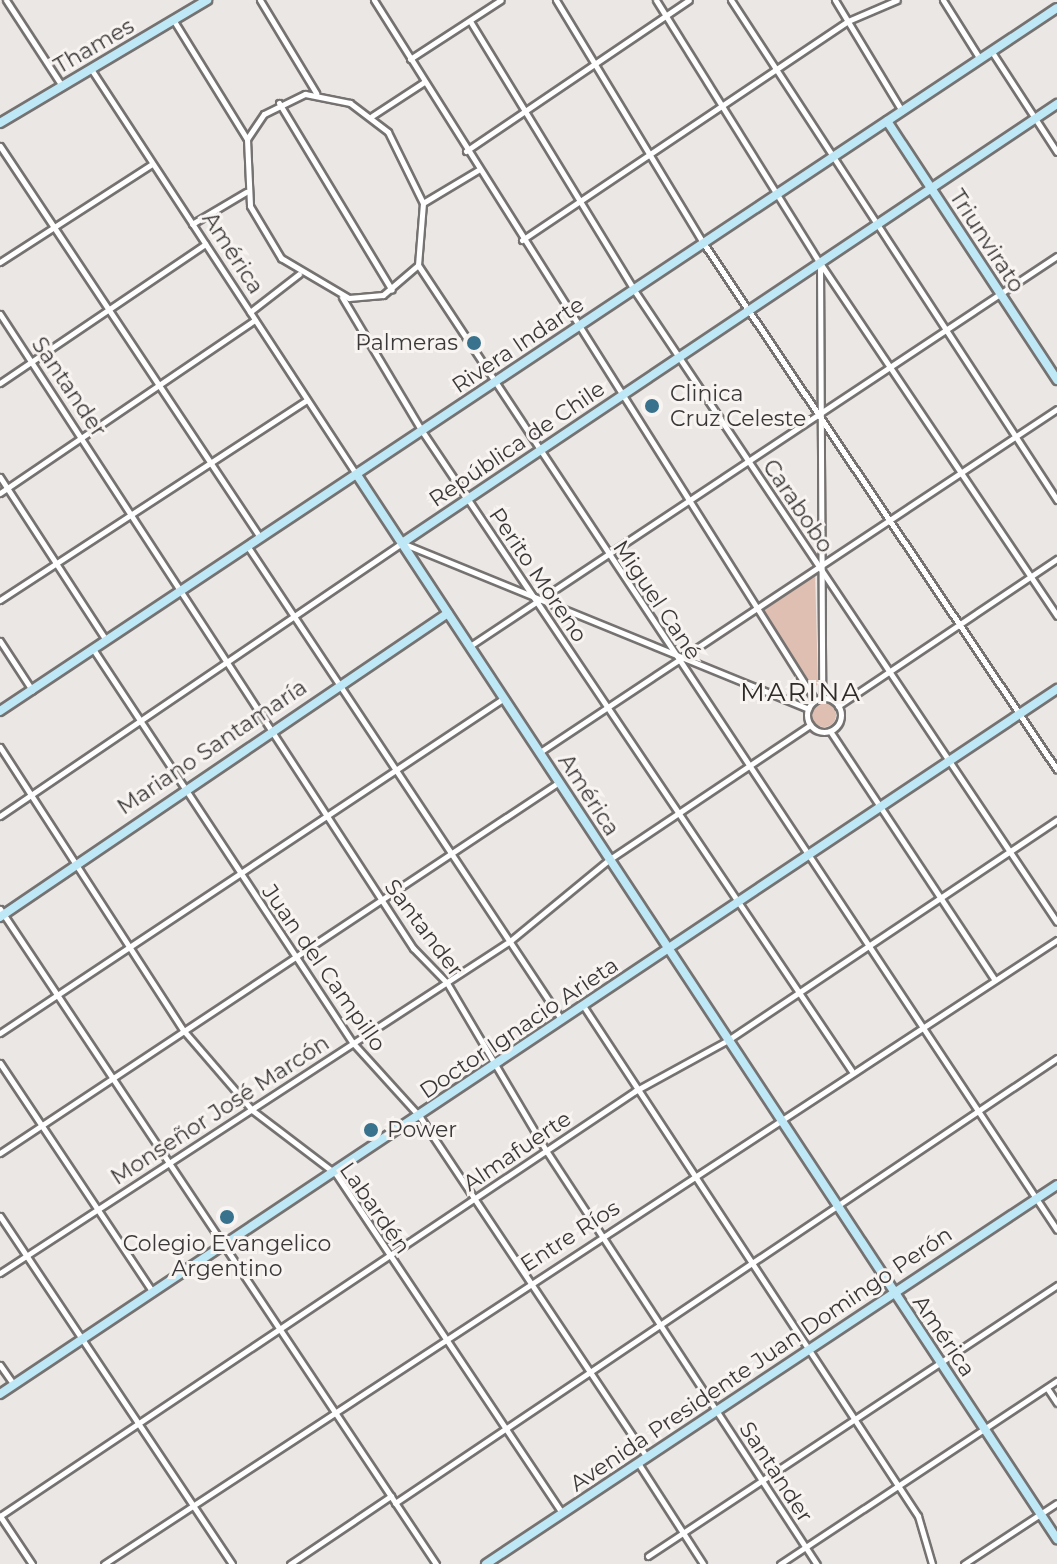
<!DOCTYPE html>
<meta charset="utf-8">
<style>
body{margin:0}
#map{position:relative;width:1057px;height:1564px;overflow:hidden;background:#ebe7e5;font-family:Montserrat,sans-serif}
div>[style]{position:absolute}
.green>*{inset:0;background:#debfb1}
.round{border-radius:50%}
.roads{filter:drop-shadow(2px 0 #757271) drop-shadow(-2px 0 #757271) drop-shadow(0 2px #757271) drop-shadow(0 -2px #757271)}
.street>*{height:5px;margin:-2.5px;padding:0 2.5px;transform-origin:2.5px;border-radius:2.5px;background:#fff}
.street>.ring{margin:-2.5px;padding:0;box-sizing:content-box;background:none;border:5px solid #fff;border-radius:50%}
.secondary>*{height:8px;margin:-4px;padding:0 4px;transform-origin:4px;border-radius:4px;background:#bfe8f7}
.dots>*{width:22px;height:22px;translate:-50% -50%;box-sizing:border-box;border:4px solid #f8f4f2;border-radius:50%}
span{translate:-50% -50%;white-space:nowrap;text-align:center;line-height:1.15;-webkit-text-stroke:6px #f8f4f2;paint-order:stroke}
.street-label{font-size:22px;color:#3a3838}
.poi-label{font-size:22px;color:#3a3838}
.right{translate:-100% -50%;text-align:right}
.left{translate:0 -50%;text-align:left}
.quarter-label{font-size:26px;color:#2e2b29;letter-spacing:2px}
</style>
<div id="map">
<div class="green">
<i style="clip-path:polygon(815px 572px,818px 684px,814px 688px,762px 610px)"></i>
<i class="round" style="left:812px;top:703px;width:24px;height:24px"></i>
</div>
<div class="roads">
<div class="street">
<i style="left:6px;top:0;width:103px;rotate:56.9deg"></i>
<i style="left:260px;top:0;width:109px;rotate:58.9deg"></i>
<i style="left:374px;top:0;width:827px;rotate:57.79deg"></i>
<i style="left:556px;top:0;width:285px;rotate:58.8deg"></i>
<i style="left:704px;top:244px;width:633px;rotate:56.13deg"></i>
<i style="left:656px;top:0;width:310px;rotate:58.1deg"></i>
<i style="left:820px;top:263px;width:425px;rotate:56.1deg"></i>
<i style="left:731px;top:0;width:597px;rotate:56.9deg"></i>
<i style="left:835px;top:0;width:130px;rotate:58.9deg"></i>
<i style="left:943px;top:0;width:70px;rotate:57.9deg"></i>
<i style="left:174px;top:21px;width:139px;rotate:58.3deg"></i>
<i style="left:247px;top:139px;width:67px;rotate:87.4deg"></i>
<i style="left:250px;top:206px;width:61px;rotate:59.2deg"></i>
<i style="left:281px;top:258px;width:79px;rotate:30.5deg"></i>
<i style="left:349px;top:298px;width:34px;rotate:-5deg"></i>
<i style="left:383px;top:295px;width:46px;rotate:-40.6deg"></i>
<i style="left:470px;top:21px;width:315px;rotate:58.6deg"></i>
<i style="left:634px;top:290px;width:760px;rotate:56.21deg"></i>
<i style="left:992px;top:52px;width:119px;rotate:57deg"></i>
<i style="left:410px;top:59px;width:108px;rotate:-33deg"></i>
<i style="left:91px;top:69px;width:484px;rotate:56.8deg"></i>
<i style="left:279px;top:103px;width:218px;rotate:58.9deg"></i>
<i style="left:372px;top:116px;width:62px;rotate:-33.2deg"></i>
<i style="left:247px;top:139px;width:30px;rotate:-56deg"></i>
<i style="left:264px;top:114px;width:46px;rotate:-26deg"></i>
<i style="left:305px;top:94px;width:46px;rotate:11.3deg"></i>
<i style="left:350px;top:103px;width:48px;rotate:37.3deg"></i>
<i style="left:388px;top:132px;width:79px;rotate:63.8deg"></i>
<i style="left:423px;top:203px;width:62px;rotate:94.6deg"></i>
<i style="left:418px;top:265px;width:1157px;rotate:56.49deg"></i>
<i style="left:0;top:146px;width:470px;rotate:56.4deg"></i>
<i style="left:466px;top:151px;width:269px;rotate:-34.1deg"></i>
<i style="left:423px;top:203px;width:64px;rotate:-31deg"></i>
<i style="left:192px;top:224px;width:63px;rotate:-30.7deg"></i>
<i style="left:522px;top:240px;width:393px;rotate:-33.9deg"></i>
<i style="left:848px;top:21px;width:53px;rotate:-23.2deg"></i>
<i style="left:0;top:262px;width:181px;rotate:-32.8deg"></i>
<i style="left:820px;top:263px;width:435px;rotate:89.7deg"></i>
<i style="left:342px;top:297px;width:156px;rotate:59.2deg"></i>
<i style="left:422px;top:431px;width:770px;rotate:56.12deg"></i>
<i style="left:250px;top:312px;width:62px;rotate:-37.8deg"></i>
<i style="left:0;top:314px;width:757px;rotate:56.92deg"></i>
<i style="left:413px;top:948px;width:49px;rotate:45.8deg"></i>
<i style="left:447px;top:983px;width:196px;rotate:59.4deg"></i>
<i style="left:547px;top:1152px;width:493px;rotate:56.8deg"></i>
<i style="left:0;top:383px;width:248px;rotate:-34.1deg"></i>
<i style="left:0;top:477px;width:194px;rotate:57deg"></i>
<i style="left:0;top:493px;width:308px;rotate:-34.2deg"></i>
<i style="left:248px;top:547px;width:566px;rotate:56.45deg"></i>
<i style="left:0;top:600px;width:366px;rotate:-33.1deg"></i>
<i style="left:0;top:641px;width:59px;rotate:56.9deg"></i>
<i style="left:470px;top:646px;width:705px;rotate:-33.6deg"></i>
<i style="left:93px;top:649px;width:472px;rotate:56.6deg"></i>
<i style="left:353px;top:1043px;width:100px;rotate:47.8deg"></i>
<i style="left:420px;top:1117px;width:409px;rotate:56.3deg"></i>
<i class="ring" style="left:807px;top:698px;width:29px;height:29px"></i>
<i style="left:838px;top:706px;width:264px;rotate:-33.9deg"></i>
<i style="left:830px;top:731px;width:297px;rotate:56.5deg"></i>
<i style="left:0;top:747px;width:338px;rotate:57.1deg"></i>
<i style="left:184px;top:1031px;width:104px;rotate:49.3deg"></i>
<i style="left:252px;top:1110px;width:106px;rotate:37.3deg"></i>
<i style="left:336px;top:1174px;width:407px;rotate:56.3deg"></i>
<i style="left:540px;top:752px;width:620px;rotate:-33.56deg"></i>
<i style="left:0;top:816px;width:486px;rotate:-34.2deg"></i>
<i style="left:402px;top:543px;width:439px;rotate:22.2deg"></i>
<i style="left:0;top:909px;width:787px;rotate:56.35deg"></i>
<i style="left:584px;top:1007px;width:609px;rotate:56.73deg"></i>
<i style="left:918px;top:1516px;width:50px;rotate:73.7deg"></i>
<i style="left:0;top:1033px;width:605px;rotate:-33.61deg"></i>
<i style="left:0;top:1063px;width:275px;rotate:56.3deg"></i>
<i style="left:0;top:1153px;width:671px;rotate:-33.57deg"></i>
<i style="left:0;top:1216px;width:418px;rotate:56.3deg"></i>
<i style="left:0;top:1273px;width:609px;rotate:-33.06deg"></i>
<i style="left:510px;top:941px;width:129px;rotate:-39.4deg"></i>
<i style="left:610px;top:859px;width:241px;rotate:-33.8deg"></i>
<i style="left:0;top:1365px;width:24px;rotate:55deg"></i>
<i style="left:1047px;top:1388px;width:18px;rotate:56deg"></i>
<i style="left:638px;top:1463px;width:120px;rotate:57.2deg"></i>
<i style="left:395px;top:1503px;width:798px;rotate:-33.91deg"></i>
<i style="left:648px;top:1556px;width:491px;rotate:-33.5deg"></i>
<i style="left:32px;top:1564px;width:58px;rotate:-123.7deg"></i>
<i style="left:0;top:1516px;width:764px;rotate:-33.79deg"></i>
<i style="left:635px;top:1091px;width:106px;rotate:-28.7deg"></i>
<i style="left:728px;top:1040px;width:396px;rotate:-33.8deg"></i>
<i style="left:104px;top:1564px;width:1139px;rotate:-33.22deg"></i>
<i style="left:290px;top:1564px;width:122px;rotate:-34deg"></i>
<i style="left:780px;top:1564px;width:332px;rotate:-33.5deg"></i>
<i style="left:964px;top:1564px;width:111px;rotate:-33.3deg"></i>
</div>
<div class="secondary">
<i style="left:887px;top:121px;width:310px;rotate:56.7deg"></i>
<i style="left:0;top:123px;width:241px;rotate:-30.7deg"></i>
<i style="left:357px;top:475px;width:1274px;rotate:56.66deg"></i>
<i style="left:402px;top:543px;width:789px;rotate:-33.83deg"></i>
<i style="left:0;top:711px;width:1269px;rotate:-33.63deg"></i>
<i style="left:0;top:917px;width:541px;rotate:-34.16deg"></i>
<i style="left:0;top:1394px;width:1271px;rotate:-33.7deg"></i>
<i style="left:486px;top:1564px;width:685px;rotate:-33.57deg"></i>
</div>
</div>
<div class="dots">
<i style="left:474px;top:343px;background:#39728c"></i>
<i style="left:652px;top:406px;background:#39728c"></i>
<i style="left:371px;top:1130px;background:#39728c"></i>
<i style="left:227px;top:1217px;background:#39728c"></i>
</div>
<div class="street-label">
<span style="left:94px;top:46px;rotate:-30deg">Thames</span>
<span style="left:987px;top:241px;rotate:57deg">Triunvirato</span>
<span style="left:233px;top:253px;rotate:57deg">América</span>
<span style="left:518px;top:345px;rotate:-34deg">Rivera Indarte</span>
<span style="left:69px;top:387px;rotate:56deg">Santander</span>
<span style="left:517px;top:444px;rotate:-34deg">República de Chile</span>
<span style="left:798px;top:506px;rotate:56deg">Carabobo</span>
<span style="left:538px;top:575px;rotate:56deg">Perito Moreno</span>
<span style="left:657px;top:600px;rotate:56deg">Miguel Cané</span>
<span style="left:212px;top:747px;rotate:-34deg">Mariano Santamaría</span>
<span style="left:589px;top:795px;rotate:57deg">América</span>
<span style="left:424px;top:928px;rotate:53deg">Santander</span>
<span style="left:324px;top:968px;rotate:55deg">Juan del Campillo</span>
<span style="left:519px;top:1028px;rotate:-34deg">Doctor Ignacio Arieta</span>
<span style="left:220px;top:1110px;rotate:-33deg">Monseñor José Marcón</span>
<span style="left:517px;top:1151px;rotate:-34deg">Almafuerte</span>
<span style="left:375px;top:1208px;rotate:55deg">Labardén</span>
<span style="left:570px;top:1236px;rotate:-33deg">Entre Ríos</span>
<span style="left:944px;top:1336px;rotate:56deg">América</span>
<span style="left:761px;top:1359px;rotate:-34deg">Avenida Presidente Juan Domingo Perón</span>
<span style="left:776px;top:1472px;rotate:57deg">Santander</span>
</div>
<div class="poi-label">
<span class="right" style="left:458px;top:343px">Palmeras</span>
<span class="left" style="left:670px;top:406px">Clinica<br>Cruz Celeste</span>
<span class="left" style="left:387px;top:1130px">Power</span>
<span style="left:227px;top:1256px">Colegio Evangelico<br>Argentino</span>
</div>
<div class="quarter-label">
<span style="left:801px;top:693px">MARINA</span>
</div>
</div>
